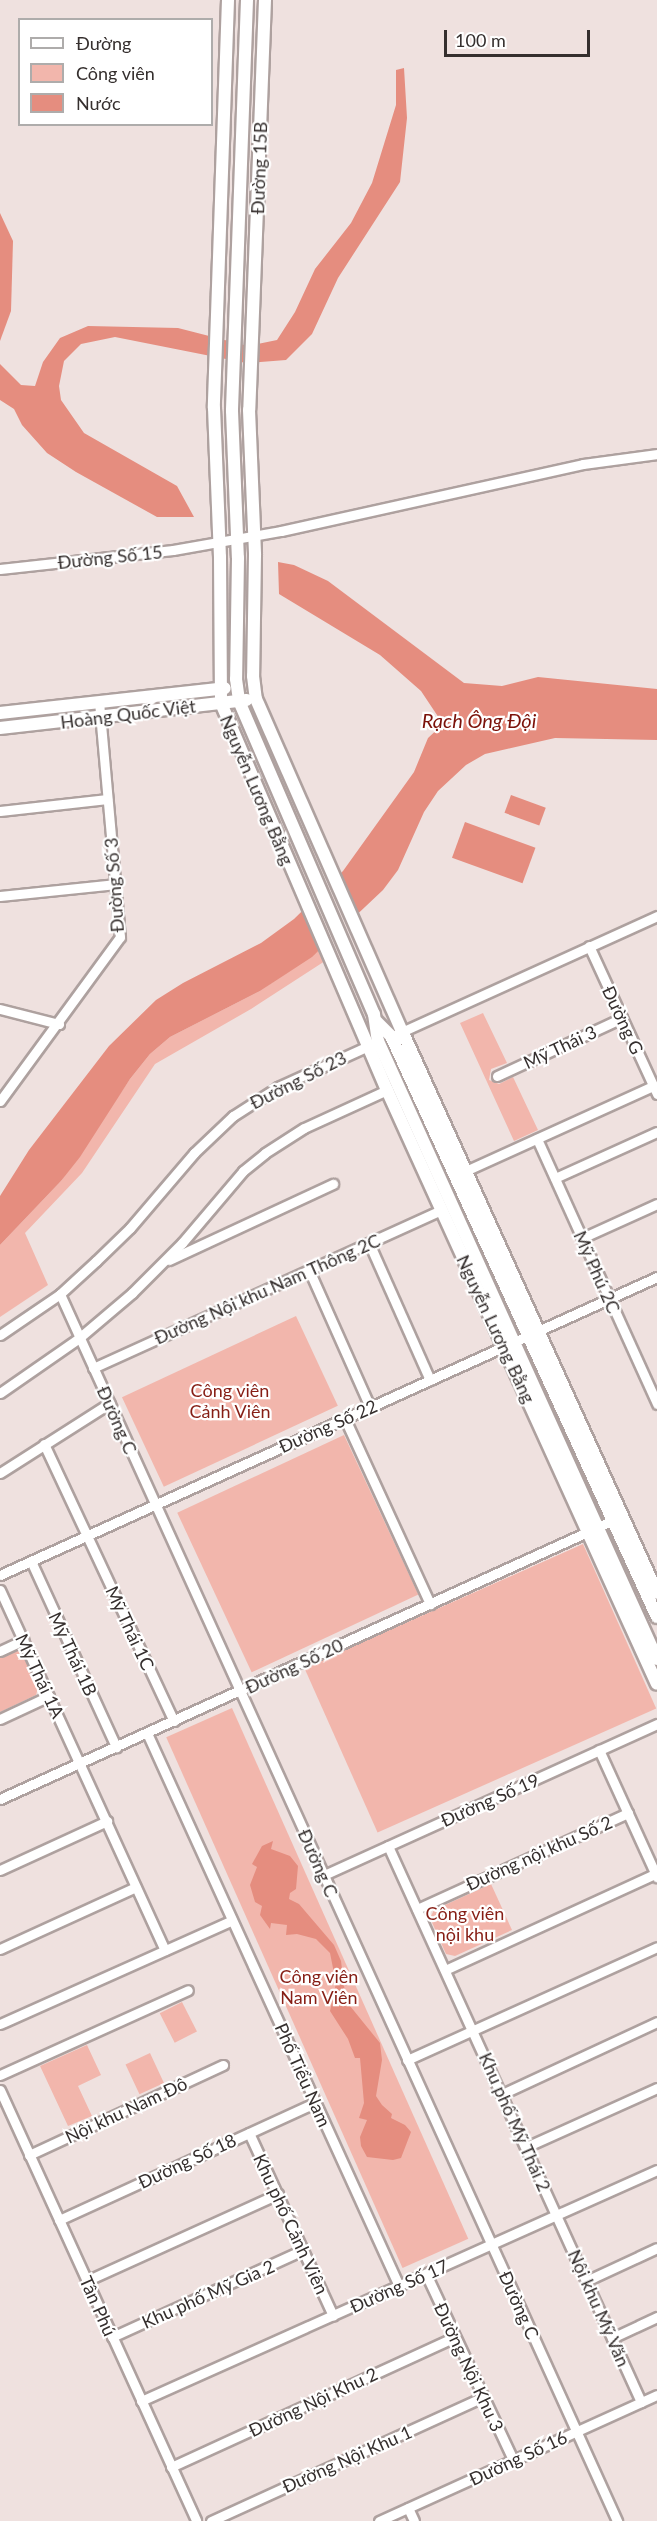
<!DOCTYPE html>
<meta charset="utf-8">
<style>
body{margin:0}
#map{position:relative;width:657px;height:2521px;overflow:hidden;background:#efe1df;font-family:Lato,sans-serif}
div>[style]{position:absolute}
.green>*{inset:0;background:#f2b6ac;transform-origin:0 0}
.water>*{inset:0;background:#e58d7f;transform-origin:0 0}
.pier>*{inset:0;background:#efe1df}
.roads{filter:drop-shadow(2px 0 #aea19f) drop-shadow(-2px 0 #aea19f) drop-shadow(0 2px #aea19f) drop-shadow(0 -2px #aea19f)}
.minor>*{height:9px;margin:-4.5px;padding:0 4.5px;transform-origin:4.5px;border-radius:4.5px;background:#fff}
.major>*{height:12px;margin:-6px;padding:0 6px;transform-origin:6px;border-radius:6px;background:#fff}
span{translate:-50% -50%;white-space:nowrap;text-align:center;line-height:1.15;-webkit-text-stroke:4.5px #fff;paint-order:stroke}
.street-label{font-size:18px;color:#352f2e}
.park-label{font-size:18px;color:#861e15}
.water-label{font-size:20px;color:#7b120a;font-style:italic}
.legend{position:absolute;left:18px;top:18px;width:195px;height:108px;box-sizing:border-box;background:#fff;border:2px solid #aeacab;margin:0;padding:8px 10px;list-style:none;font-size:18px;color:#352f2e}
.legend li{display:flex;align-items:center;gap:12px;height:30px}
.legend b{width:30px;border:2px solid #aeacab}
.scale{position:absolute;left:444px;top:30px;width:146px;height:27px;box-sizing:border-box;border:3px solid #352f2e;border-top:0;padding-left:8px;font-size:18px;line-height:21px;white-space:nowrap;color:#352f2e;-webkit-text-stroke:4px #fff;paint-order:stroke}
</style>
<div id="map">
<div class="green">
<i style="clip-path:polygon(320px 950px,325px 961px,251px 1009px,155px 1064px,82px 1173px,25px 1233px,48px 1285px,0 1317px,0 1245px,61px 1181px,130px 1079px,150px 1054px,170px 1037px,260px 991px)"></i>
<i style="clip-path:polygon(483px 1013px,507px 1063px,491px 1069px,489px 1080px,499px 1084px,513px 1077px,538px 1130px,514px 1141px,460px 1023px)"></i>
<i style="left:296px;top:1316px;width:99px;height:192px;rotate:65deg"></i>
<i style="left:344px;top:1435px;width:176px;height:184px;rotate:65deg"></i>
<i style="left:583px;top:1544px;width:180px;height:305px;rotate:66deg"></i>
<i style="clip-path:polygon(16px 1650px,22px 1653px,38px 1688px,36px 1695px,0 1712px,0 1658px)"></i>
<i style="left:232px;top:1708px;width:581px;height:72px;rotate:66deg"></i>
<i style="clip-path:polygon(491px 1884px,512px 1930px,455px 1956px,446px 1954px,430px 1918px,434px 1910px)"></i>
<i style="left:182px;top:2002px;width:33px;height:25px;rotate:63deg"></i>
<i style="clip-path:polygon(87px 2045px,101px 2075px,78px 2086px,92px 2116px,68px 2126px,40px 2066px)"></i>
<i style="left:150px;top:2053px;width:33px;height:27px;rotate:65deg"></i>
</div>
<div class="water">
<i style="clip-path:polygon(404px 68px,407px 118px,400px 182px,338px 278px,312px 334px,286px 360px,246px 363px,115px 337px,81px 344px,64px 361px,59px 386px,61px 400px,84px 433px,177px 486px,194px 517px,157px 517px,76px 472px,47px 453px,22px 425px,14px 409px,0 400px,0 364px,21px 385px,35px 386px,43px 362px,60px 338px,88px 326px,178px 328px,248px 346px,277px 340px,295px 312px,315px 269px,351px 223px,372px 183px,396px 105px,396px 70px)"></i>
<i style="clip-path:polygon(0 213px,13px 241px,11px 311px,0 341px)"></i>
<i style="clip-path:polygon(278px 562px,294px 565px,328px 581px,464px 683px,502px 686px,538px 677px,657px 689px,657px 740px,555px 738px,485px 754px,466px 765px,438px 791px,424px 812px,398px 870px,383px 890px,312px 957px,260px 991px,170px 1037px,150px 1054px,130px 1079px,80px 1157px,61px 1181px,0 1245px,0 1196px,29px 1150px,109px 1046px,156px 1000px,183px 983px,261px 943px,294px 919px,343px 871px,414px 772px,428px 738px,443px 724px,421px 691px,380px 655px,279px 594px)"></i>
<i style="left:511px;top:795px;width:37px;height:19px;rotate:20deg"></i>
<i style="left:465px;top:822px;width:75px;height:38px;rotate:20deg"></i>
<i style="clip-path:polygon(273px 1841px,271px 1849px,290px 1856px,298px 1866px,296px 1889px,290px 1893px,289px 1899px,299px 1904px,334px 1945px,341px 1961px,346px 2001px,380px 2043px,382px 2060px,376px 2096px,382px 2105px,392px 2114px,391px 2118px,405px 2125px,411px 2132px,401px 2158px,393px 2160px,367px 2157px,361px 2146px,360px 2137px,367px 2120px,359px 2118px,364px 2103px,360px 2058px,355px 2058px,348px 2039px,330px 2011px,336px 1983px,330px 1953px,316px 1939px,297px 1934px,286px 1935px,287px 1925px,271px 1923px,270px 1929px,260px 1915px,262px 1906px,255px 1902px,250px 1885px,257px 1867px,252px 1864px,262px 1846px)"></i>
</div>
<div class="pier">
<i style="clip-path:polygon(338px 871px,359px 917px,321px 953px,301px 907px)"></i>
</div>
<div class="roads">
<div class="minor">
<i style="left:0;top:569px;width:174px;rotate:-6.3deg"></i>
<i style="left:173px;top:550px;width:110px;rotate:-10deg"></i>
<i style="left:281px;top:531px;width:309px;rotate:-12.5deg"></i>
<i style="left:583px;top:464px;width:75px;rotate:-7.7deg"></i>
<i style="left:0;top:811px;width:108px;rotate:-6.4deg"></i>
<i style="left:0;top:896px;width:117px;rotate:-5.9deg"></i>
<i style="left:589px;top:946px;width:163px;rotate:65.3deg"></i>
<i style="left:0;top:1009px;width:61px;rotate:14.3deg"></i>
<i style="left:397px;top:1034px;width:286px;rotate:-24.4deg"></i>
<i style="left:497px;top:1076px;width:138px;rotate:-24.9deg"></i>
<i style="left:0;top:1101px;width:203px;rotate:-53.8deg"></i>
<i style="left:120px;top:937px;width:236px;rotate:-95.1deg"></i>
<i style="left:537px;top:1139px;width:291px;rotate:65.6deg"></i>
<i style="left:461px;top:1173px;width:211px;rotate:-24.4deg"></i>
<i style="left:555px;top:1178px;width:112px;rotate:-24.3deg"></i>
<i style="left:582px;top:1238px;width:82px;rotate:-24.4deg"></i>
<i style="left:369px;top:1243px;width:150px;rotate:66deg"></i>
<i style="left:169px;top:1260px;width:181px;rotate:-24.9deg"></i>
<i style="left:309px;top:1270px;width:150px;rotate:66deg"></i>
<i style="left:60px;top:1294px;width:1348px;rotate:65.58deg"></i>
<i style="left:0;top:1335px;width:73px;rotate:-34.3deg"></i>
<i style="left:60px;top:1294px;width:49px;rotate:-42.5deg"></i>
<i style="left:96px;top:1261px;width:47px;rotate:-44.1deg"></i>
<i style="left:130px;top:1228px;width:99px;rotate:-49.5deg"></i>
<i style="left:194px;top:1153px;width:54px;rotate:-43.5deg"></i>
<i style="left:233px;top:1116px;width:54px;rotate:-32.8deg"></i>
<i style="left:278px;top:1087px;width:104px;rotate:-24.4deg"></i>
<i style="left:93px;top:1368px;width:382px;rotate:-24.4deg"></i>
<i style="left:0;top:1393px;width:96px;rotate:-34.8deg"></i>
<i style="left:79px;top:1338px;width:70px;rotate:-40.3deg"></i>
<i style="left:132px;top:1293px;width:71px;rotate:-45deg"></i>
<i style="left:182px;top:1243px;width:94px;rotate:-49.7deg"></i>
<i style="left:243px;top:1171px;width:28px;rotate:-39deg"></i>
<i style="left:265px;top:1153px;width:46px;rotate:-32.7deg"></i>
<i style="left:304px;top:1128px;width:91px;rotate:-24.6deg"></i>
<i style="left:345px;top:1419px;width:204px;rotate:65.3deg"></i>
<i style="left:44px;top:1444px;width:306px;rotate:64.9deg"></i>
<i style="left:0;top:1473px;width:130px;rotate:-32.5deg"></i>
<i style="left:31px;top:1561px;width:205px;rotate:65.4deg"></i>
<i style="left:0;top:1575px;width:721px;rotate:-24.4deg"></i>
<i style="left:0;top:1590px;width:396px;rotate:65.4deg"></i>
<i style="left:0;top:1651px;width:26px;rotate:-25deg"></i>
<i style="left:0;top:1719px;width:54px;rotate:-25.1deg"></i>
<i style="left:147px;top:1733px;width:608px;rotate:65.5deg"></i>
<i style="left:599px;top:1750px;width:140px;rotate:65.5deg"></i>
<i style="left:0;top:1799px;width:679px;rotate:-24.45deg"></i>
<i style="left:388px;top:1846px;width:611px;rotate:65.53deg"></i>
<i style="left:0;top:1870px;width:118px;rotate:-24.6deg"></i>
<i style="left:324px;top:1875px;width:366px;rotate:-24.4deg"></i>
<i style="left:417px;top:1909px;width:232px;rotate:-24.5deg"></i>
<i style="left:0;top:1949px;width:149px;rotate:-24.5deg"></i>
<i style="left:445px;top:1970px;width:231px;rotate:-24.6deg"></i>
<i style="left:0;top:2024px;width:254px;rotate:-24.1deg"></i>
<i style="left:407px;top:2060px;width:274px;rotate:-24.3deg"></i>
<i style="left:0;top:2075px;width:206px;rotate:-24.3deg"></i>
<i style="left:0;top:2090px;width:473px;rotate:65.5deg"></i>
<i style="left:502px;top:2094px;width:171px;rotate:-24.9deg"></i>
<i style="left:249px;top:2133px;width:201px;rotate:65.3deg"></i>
<i style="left:526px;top:2147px;width:144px;rotate:-24.2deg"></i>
<i style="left:29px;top:2155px;width:214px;rotate:-24.9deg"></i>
<i style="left:59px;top:2220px;width:281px;rotate:-24.6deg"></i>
<i style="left:426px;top:2274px;width:205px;rotate:64.9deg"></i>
<i style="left:86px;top:2281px;width:211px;rotate:-24.4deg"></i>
<i style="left:586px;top:2281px;width:78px;rotate:-24.9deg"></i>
<i style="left:112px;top:2337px;width:210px;rotate:-24.5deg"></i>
<i style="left:612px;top:2338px;width:50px;rotate:-25deg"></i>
<i style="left:141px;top:2401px;width:565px;rotate:-24.12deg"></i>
<i style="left:171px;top:2467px;width:312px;rotate:-24.6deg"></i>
<i style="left:408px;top:2508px;width:14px;rotate:65deg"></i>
<i style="left:211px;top:2521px;width:299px;rotate:-24.5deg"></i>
<i style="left:379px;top:2521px;width:305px;rotate:-24.4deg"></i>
</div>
<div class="major">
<i style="left:228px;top:0;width:408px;rotate:92deg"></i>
<i style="left:214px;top:408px;width:149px;rotate:87.7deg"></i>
<i style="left:220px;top:557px;width:146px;rotate:89.6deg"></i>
<i style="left:221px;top:703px;width:421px;rotate:66.8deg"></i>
<i style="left:387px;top:1090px;width:652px;rotate:65.56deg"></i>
<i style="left:247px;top:0;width:411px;rotate:92.1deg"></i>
<i style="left:232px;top:411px;width:147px;rotate:87.7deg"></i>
<i style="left:238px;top:558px;width:121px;rotate:90.9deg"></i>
<i style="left:236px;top:679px;width:22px;rotate:82deg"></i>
<i style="left:239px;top:701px;width:341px;rotate:66.7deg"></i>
<i style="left:374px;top:1014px;width:27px;rotate:82deg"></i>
<i style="left:378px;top:1041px;width:678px;rotate:65.7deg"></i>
<i style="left:265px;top:0;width:410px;rotate:92.2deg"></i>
<i style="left:249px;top:410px;width:145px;rotate:87.6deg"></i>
<i style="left:255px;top:555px;width:121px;rotate:90.9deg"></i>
<i style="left:253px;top:676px;width:23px;rotate:83deg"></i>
<i style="left:256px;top:699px;width:363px;rotate:66.3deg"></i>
<i style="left:402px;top:1031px;width:617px;rotate:65.59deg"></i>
<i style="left:0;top:713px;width:226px;rotate:-6.3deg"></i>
<i style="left:0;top:728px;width:248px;rotate:-6.5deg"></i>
<i style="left:377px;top:1022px;width:20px;rotate:45deg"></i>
<i style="left:391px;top:1036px;width:639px;rotate:65.4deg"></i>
</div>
</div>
<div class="street-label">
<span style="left:259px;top:168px;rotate:-88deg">Đường 15B</span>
<span style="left:110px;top:557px;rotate:-6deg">Đường Số 15</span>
<span style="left:128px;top:714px;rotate:-7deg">Hoàng Quốc Việt</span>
<span style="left:257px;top:790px;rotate:67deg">Nguyễn Lương Bằng</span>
<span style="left:114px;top:885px;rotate:-94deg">Đường Số 3</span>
<span style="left:623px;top:1020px;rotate:65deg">Đường G</span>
<span style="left:560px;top:1047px;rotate:-25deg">Mỹ Thái 3</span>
<span style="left:298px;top:1080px;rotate:-27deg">Đường Số 23</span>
<span style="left:597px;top:1272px;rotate:66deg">Mỹ Phú 2C</span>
<span style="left:267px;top:1289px;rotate:-24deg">Đường Nội khu Nam Thông 2C</span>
<span style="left:496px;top:1329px;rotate:65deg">Nguyễn Lương Bằng</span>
<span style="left:117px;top:1420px;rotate:66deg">Đường C</span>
<span style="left:328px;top:1426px;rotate:-24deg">Đường Số 22</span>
<span style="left:130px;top:1628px;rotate:65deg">Mỹ Thái 1C</span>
<span style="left:73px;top:1654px;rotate:65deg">Mỹ Thái 1B</span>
<span style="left:294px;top:1666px;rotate:-25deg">Đường Số 20</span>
<span style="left:40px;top:1676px;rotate:65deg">Mỹ Thái 1A</span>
<span style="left:490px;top:1800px;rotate:-24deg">Đường Số 19</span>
<span style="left:539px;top:1853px;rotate:-24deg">Đường nội khu Số 2</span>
<span style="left:318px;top:1863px;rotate:66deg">Đường C</span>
<span style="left:303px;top:2075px;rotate:66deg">Phố Tiểu Nam</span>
<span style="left:126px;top:2110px;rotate:-25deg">Nội khu Nam Đô</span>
<span style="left:515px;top:2122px;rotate:66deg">Khu phố Mỹ Thái 2</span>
<span style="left:187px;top:2161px;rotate:-25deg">Đường Số 18</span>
<span style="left:291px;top:2224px;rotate:65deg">Khu phố Cảnh Viên</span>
<span style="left:399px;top:2286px;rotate:-24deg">Đường Số 17</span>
<span style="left:208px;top:2294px;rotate:-24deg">Khu phố Mỹ Gia 2</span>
<span style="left:519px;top:2305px;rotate:66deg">Đường C</span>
<span style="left:98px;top:2306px;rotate:66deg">Tân Phú</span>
<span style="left:599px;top:2308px;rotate:66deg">Nội khu Mỹ Văn</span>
<span style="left:469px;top:2367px;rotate:65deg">Đường Nội Khu 3</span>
<span style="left:313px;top:2402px;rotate:-25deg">Đường Nội Khu 2</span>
<span style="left:518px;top:2458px;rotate:-25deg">Đường Số 16</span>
<span style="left:347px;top:2459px;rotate:-24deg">Đường Nội Khu 1</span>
</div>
<div class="park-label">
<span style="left:230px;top:1401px">Công viên<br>Cảnh Viên</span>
<span style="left:465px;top:1924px">Công viên<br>nội khu</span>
<span style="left:319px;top:1987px">Công viên<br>Nam Viên</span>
</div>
<div class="water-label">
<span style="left:479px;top:720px">Rạch Ông Đội</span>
</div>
<ul class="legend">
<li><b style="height:8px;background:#fff"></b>Đường</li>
<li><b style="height:16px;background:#f2b6ac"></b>Công viên</li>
<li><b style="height:16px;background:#e58d7f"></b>Nước</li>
</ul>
<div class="scale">100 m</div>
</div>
